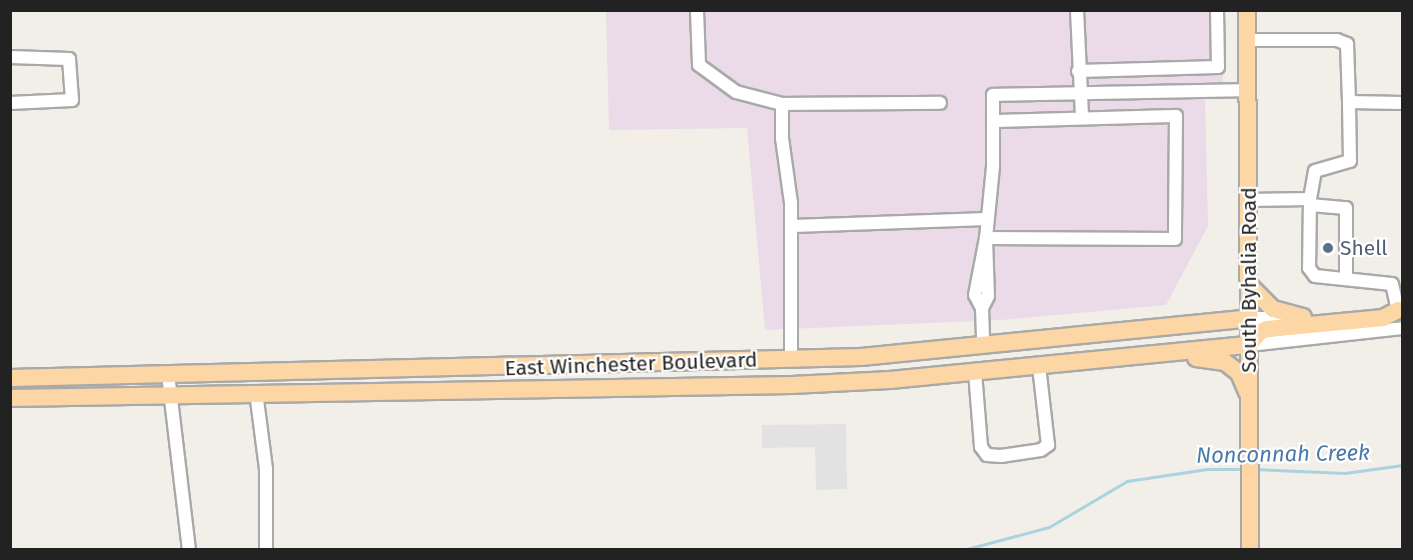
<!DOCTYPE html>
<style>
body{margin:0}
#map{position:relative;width:1413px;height:560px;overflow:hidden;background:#f2efe9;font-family:"Fira Sans",sans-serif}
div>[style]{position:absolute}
.industrial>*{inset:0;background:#ebdbe8}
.parking>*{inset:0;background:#e2e2e2}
.stream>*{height:3px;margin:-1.5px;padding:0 1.5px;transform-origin:1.5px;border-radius:1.5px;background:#aad3df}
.roads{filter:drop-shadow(2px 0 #a9a9a9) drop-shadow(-2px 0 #a9a9a9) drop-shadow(0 2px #a9a9a9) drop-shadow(0 -2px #a9a9a9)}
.minor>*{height:12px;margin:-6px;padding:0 6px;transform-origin:6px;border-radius:6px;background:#fff}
.major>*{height:16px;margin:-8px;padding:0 8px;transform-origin:8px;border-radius:8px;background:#fcd6a4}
.dots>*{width:16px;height:16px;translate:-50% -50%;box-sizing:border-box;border:3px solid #fff;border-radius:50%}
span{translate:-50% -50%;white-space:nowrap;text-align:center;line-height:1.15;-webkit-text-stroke:4.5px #fff;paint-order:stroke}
.service-label{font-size:21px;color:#4e5e75}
.left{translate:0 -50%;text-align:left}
.street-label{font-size:21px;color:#222}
.water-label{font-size:22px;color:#4a7aab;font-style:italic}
.frame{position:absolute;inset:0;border:12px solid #222;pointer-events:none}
</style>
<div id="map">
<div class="industrial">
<i style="clip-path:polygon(606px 11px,1222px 11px,1223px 98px,1205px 98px,1208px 226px,1166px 305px,1001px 320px,765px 330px,747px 128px,609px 130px)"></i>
</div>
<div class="parking">
<i style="clip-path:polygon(846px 424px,847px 489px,816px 490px,815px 447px,762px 448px,762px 425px)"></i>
</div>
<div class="stream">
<i style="left:1255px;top:469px;width:90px;rotate:2.5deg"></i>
<i style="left:1345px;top:473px;width:58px;rotate:-8deg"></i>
<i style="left:963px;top:550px;width:89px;rotate:-15deg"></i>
<i style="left:1049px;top:527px;width:91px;rotate:-30.5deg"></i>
<i style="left:1127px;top:481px;width:81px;rotate:-8.5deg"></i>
<i style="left:1207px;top:469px;width:38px"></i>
</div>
<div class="roads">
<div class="minor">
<i style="left:697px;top:10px;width:55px;rotate:87.9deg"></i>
<i style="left:699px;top:65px;width:46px;rotate:36.1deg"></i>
<i style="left:736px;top:92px;width:48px;rotate:14.6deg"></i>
<i style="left:1077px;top:10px;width:108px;rotate:87.3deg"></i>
<i style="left:1247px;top:40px;width:90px"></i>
<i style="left:1337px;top:40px;width:11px;rotate:22deg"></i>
<i style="left:1347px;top:44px;width:58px;rotate:88deg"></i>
<i style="left:10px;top:57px;width:59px;rotate:1.9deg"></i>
<i style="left:69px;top:59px;width:41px;rotate:85.8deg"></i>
<i style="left:72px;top:100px;width:62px;rotate:177.2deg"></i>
<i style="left:1078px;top:71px;width:140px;rotate:-1.6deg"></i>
<i style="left:1218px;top:67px;width:57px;rotate:-91deg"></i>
<i style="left:993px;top:121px;width:183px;rotate:-1.6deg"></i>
<i style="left:1176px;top:116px;width:123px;rotate:90.5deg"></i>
<i style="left:1175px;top:239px;width:189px;rotate:-179.7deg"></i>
<i style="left:986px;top:238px;width:72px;rotate:-84.4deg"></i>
<i style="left:993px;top:166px;width:71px;rotate:-90deg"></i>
<i style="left:993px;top:95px;width:254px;rotate:-1.1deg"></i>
<i style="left:1310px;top:199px;width:28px;rotate:-80deg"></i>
<i style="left:1315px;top:171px;width:36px;rotate:-16deg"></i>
<i style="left:1350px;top:161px;width:59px;rotate:-91deg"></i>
<i style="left:1349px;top:102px;width:53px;rotate:1.1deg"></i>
<i style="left:1248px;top:200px;width:62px;rotate:-0.9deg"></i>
<i style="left:1310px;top:199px;width:69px;rotate:90.8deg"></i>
<i style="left:1309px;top:268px;width:10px;rotate:53deg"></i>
<i style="left:1315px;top:276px;width:77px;rotate:5.9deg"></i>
<i style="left:1392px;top:284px;width:27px;rotate:77deg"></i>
<i style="left:1310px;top:205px;width:36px;rotate:5deg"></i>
<i style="left:1346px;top:208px;width:69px;rotate:90deg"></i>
<i style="left:792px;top:226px;width:195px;rotate:-2.1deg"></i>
<i style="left:982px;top:308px;width:13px;rotate:-63deg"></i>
<i style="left:988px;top:296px;width:58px;rotate:-92deg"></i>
<i style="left:986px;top:238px;width:58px;rotate:100.9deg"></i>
<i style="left:975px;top:295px;width:15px;rotate:62deg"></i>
<i style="left:982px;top:308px;width:38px;rotate:88deg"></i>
<i style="left:1250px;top:318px;width:44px"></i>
<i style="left:1249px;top:345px;width:154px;rotate:-6.3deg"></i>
<i style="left:791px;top:359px;width:156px;rotate:-90deg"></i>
<i style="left:791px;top:203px;width:66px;rotate:-97.9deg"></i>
<i style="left:782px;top:138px;width:34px;rotate:-90deg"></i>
<i style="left:782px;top:104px;width:158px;rotate:-0.4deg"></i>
<i style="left:975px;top:372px;width:75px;rotate:85.4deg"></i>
<i style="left:981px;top:447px;width:10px;rotate:53deg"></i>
<i style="left:987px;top:455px;width:14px;rotate:4deg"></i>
<i style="left:1001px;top:456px;width:40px;rotate:-8.5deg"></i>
<i style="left:1041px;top:450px;width:9px;rotate:-36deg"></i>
<i style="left:1048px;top:445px;width:80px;rotate:-96.5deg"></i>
<i style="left:168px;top:374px;width:177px;rotate:83.2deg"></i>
<i style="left:256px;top:392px;width:78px;rotate:82.6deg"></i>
<i style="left:266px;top:469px;width:81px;rotate:90deg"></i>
</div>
<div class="major">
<i style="left:1247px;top:10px;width:540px;rotate:89.68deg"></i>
<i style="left:1249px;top:285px;width:34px;rotate:45deg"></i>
<i style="left:1273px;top:309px;width:31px;rotate:15deg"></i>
<i style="left:1249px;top:345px;width:17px;rotate:-50deg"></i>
<i style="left:1260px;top:332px;width:8px;rotate:-23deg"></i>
<i style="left:1267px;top:329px;width:117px;rotate:-5.4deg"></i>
<i style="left:1383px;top:318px;width:17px;rotate:-28deg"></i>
<i style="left:1196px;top:358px;width:29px;rotate:8deg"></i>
<i style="left:1225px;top:362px;width:18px;rotate:38deg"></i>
<i style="left:1239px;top:373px;width:21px;rotate:67deg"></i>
<i style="left:10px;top:378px;width:851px;rotate:-1.41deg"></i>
<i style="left:861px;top:357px;width:391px;rotate:-5.7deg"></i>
<i style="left:10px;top:398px;width:782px;rotate:-0.95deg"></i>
<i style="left:792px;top:385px;width:98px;rotate:-2.9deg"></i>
<i style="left:890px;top:380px;width:361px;rotate:-5.6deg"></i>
</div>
</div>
<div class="dots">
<i style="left:1328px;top:248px;background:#5c6f8a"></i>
</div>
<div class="service-label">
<span class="left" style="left:1340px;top:248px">Shell</span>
</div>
<div class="street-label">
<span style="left:1249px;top:280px;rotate:-90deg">South Byhalia Road</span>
<span style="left:631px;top:364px;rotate:-2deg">East Winchester Boulevard</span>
</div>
<div class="water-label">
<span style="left:1283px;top:454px;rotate:-1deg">Nonconnah Creek</span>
</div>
<div class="frame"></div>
</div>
